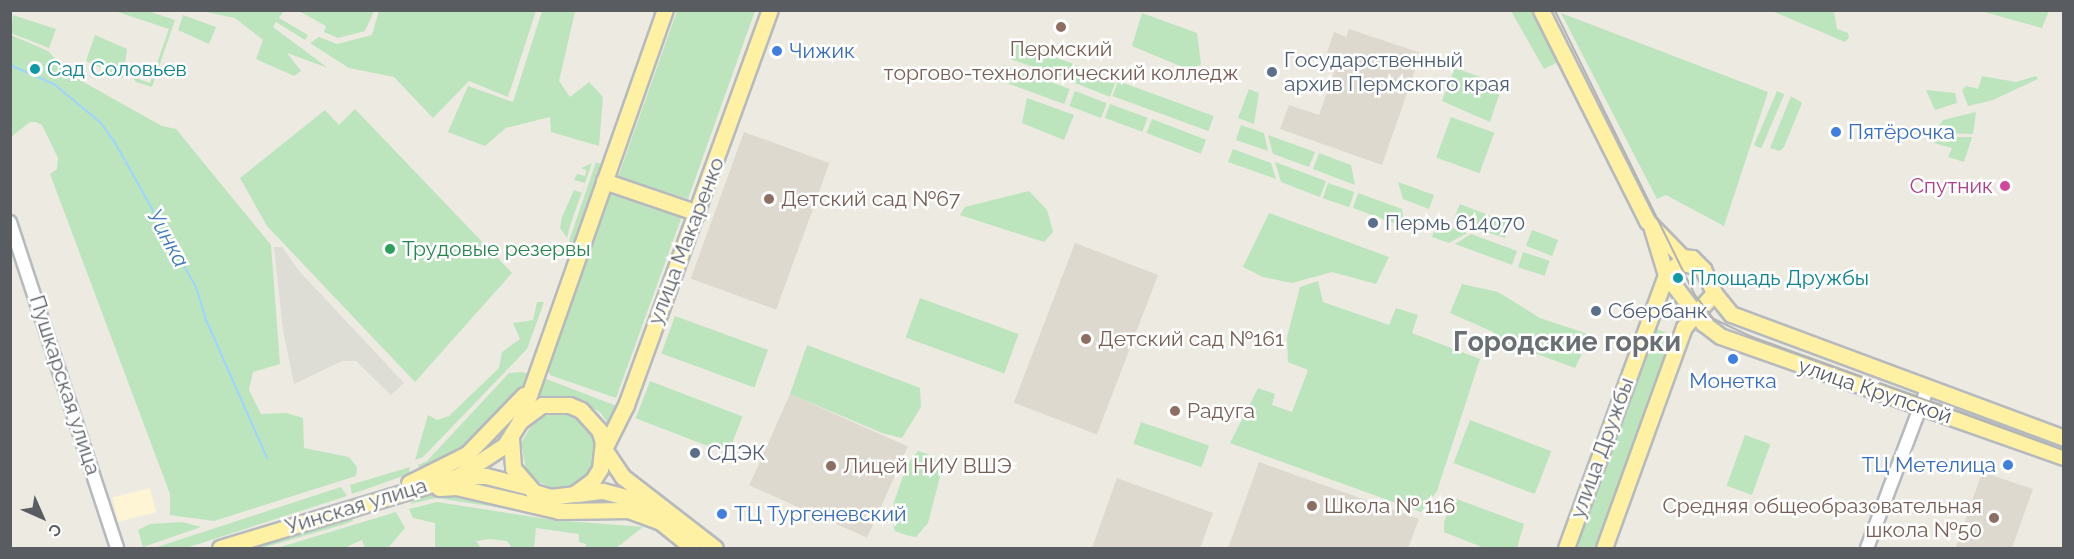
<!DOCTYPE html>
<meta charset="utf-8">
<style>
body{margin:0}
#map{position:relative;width:2074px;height:559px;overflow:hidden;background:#edeae1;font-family:Raleway,sans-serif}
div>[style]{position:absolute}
.commercial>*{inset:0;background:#fef5d4;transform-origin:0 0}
.industrial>*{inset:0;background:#dddcd5}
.education>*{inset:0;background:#ddd9cf;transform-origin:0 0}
.green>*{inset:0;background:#bce5bd;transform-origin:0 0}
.stream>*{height:2px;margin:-1px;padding:0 1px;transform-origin:1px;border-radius:1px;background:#9ed4ff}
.roads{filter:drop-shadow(2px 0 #b6b9be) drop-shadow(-2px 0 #b6b9be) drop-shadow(0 2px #b6b9be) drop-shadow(0 -2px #b6b9be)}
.minor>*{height:12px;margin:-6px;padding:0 6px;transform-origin:6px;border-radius:6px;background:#fff}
.major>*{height:15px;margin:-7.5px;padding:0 7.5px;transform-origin:7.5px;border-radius:7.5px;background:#fff1a3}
.tram>*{height:1.5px;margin:-0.75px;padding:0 0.75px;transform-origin:0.75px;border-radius:0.75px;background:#b2b3b3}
.dots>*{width:16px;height:16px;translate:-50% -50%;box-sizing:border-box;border:3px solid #fff;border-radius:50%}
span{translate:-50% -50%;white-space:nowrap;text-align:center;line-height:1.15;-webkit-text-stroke:5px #fff;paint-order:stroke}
.education-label{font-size:21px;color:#785e54}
.left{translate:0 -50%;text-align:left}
.right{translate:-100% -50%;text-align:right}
.shop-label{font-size:21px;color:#366cbe}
.service-label{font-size:21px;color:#4e5e75}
.culture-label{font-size:21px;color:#0d838f}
.hotel-label{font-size:21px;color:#b23c85}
.street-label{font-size:21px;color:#595d62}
.leisure-label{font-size:21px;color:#27864d}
.water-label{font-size:22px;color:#3e79bb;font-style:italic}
.district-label{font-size:27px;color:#6a6f74;font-weight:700}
.frame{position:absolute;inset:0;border:12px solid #595d62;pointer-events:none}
.north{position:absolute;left:12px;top:487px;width:60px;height:60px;-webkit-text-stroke:4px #fff;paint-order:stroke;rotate:135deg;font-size:16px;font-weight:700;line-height:24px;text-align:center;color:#595d62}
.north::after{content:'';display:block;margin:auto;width:21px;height:27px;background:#595d62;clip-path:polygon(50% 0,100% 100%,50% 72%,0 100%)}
</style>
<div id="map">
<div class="commercial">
<i style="left:150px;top:488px;width:25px;height:39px;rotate:76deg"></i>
</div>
<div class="industrial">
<i style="clip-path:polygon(274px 247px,282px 247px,299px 271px,404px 383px,391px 395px,356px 361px,342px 361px,294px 384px,283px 330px)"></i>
</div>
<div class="education">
<i style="clip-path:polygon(1349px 29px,1421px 53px,1382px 165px,1280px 129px,1289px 105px,1319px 115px,1335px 69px,1323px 64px,1334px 32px,1346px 37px)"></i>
<i style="left:744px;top:132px;width:91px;height:156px;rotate:20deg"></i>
<i style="left:1075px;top:243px;width:89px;height:171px;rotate:21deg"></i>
<i style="left:790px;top:394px;width:129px;height:100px;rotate:24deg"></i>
<i style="clip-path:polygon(1259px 462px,1419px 519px,1408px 548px,1228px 548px)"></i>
<i style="clip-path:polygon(1982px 472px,2033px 489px,2012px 548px,1956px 547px)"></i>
<i style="clip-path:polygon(1117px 478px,1213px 513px,1200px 548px,1092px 548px)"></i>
</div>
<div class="green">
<i style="clip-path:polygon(115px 11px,148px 11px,175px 20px,152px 87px,136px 82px,132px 76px,131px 72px,137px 64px,133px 77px,150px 83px,169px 29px)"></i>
<i style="clip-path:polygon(201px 11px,284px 11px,279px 18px,308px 35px,305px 40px,276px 22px,273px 27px,328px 68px,287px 53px,301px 71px,294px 76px,256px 59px,263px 40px,235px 18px)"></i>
<i style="clip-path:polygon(299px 11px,374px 11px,365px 31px,338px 38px,324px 32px,326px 26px)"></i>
<i style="clip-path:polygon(379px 11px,379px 10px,536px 11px,508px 97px,469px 81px,433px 118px,394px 77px,349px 68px,310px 43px,319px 37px,337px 44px,372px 35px)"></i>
<i style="clip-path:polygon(542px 11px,575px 12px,559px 81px,570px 97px,589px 82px,603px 97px,599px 146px,551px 132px,550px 117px,506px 128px,485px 146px,448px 132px,468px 86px,513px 102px)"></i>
<i style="clip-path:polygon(677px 11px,755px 11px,688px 199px,618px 177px)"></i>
<i style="clip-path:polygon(1511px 11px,1531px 11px,1558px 62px,1544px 69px)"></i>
<i style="clip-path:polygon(1772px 11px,1834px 11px,1837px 29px,1848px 33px,1849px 38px,1845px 42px)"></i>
<i style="clip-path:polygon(1981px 11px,2049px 11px,2042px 28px)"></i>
<i style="clip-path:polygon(1142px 13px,1197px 33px,1201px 64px,1192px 71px,1132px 46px)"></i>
<i style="clip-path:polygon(1561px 13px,1768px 92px,1724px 226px,1666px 195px,1657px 199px)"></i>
<i style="clip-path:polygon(13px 15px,56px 29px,49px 48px,11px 33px)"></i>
<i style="clip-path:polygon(183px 15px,216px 27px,209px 44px,178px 30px)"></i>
<i style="clip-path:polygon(11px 35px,48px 51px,69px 74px,162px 126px,176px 129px,271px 245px,280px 364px,253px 372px,249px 390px,261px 414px,286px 413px,303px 418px,304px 448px,349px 457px,357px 467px,356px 476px,214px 521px,170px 515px,170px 494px,50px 174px,57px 169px,58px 158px,42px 125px,36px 122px,30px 122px,11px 137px)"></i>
<i style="clip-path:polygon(95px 35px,127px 49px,123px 78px,86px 61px)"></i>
<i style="left:1016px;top:44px;width:60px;height:16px;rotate:19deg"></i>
<i style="left:1004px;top:65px;width:70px;height:16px;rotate:20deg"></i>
<i style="left:1075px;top:65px;width:44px;height:17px;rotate:21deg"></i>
<i style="clip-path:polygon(1455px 68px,1489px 80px,1501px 89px,1490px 122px,1442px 101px)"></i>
<i style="clip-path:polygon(1982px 76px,2016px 82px,2036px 76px,2038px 79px,1993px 100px,1968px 106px,1962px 90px,1966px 86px,1978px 89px)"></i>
<i style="left:1118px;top:81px;width:102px;height:16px;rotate:20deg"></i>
<i style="clip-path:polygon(1249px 89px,1259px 93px,1254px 124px,1238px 118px)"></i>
<i style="clip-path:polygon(1926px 90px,1955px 93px,1957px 103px,1935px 110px)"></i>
<i style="left:1075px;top:91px;width:34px;height:16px;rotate:21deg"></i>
<i style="left:1777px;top:91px;width:8px;height:59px;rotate:23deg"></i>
<i style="clip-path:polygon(1791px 96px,1802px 103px,1784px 147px,1780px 151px,1770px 148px)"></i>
<i style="clip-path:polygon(1027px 98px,1074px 115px,1064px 140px,1022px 123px)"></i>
<i style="left:1110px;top:104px;width:40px;height:15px;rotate:20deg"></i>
<i style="clip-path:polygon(355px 109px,512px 273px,415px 382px,267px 226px,240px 178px,325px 110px,339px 125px)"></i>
<i style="clip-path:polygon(1976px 112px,1973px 134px,1934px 133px,1943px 120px)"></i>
<i style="left:1451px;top:117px;width:46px;height:43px;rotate:20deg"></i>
<i style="left:1152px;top:119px;width:58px;height:15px;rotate:21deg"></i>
<i style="clip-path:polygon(1241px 125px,1264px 133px,1268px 151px,1236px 140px)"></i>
<i style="clip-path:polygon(1268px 135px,1315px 152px,1309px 167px,1273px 154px)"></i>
<i style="clip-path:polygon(1937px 137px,1972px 137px,1964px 162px,1948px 157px,1952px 148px,1934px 143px)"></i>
<i style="clip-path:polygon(1233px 149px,1271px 163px,1276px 179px,1228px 162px)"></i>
<i style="clip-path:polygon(1319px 153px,1351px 165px,1355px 185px,1313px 169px)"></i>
<i style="clip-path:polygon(596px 162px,605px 166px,578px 242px,572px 243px,569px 241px)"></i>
<i style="clip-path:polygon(1275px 162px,1326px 181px,1320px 197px,1281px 182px)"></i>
<i style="clip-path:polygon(592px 163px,586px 180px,570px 226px,567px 238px,560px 228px,562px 217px,574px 190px,582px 193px,585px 183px,574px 180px,577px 174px,585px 176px,586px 170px,581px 168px)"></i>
<i style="clip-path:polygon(1398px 182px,1434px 195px,1429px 209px,1403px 199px)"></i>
<i style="left:1328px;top:183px;width:28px;height:16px;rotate:19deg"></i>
<i style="clip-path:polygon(612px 191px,682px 216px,616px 398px,550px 375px,548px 370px)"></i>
<i style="clip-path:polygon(1029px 191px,1047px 210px,1053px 232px,1044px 242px,960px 215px,965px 207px)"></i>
<i style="clip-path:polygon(1358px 193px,1402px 209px,1404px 227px,1353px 208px)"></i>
<i style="clip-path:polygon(1460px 204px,1493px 217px,1476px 228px,1454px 219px)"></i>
<i style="clip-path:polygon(1269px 213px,1389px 257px,1376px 284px,1332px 272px,1292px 283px,1263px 277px,1243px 267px)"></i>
<i style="clip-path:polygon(1497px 217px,1512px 222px,1505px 238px,1478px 229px)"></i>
<i style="clip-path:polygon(1437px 223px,1467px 233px,1449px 243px,1432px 237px)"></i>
<i style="left:1532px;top:230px;width:28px;height:17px;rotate:21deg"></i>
<i style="clip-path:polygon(1471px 234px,1517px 251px,1512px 265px,1455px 244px)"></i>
<i style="left:1523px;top:252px;width:28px;height:16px;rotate:18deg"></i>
<i style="clip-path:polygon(1318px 281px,1323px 302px,1389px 325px,1396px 308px,1418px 315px,1412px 333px,1480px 359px,1437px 491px,1421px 512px,1230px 443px,1258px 388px,1275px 394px,1272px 405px,1292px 412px,1308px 370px,1288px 362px,1287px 337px,1300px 287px)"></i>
<i style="clip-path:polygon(1462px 284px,1498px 292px,1540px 318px,1591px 335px,1575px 368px,1496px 339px,1493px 332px,1450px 313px)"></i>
<i style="left:920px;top:298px;width:105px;height:42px;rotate:20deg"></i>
<i style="clip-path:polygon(537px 302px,544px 302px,527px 349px,423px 457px,415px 460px,428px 415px,437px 420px,449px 416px,499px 368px,502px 352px,520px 339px,513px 323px,533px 320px)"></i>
<i style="left:675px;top:316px;width:99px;height:40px;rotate:20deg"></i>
<i style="left:1651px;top:327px;width:26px;height:235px;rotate:21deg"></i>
<i style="clip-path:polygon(807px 345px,920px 388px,921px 407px,902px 438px,882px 433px,790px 394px)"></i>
<i style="clip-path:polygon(521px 372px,531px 374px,523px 389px,479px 439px,420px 470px,418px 465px,427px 461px,509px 373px)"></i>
<i style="clip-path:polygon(541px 377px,622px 408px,610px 427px,601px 413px,579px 400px,552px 398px,531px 406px)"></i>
<i style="left:650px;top:381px;width:99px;height:40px;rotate:21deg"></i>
<i style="clip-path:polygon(561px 410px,587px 419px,601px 456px,580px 486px,556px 490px,533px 479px,526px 469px,521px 443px,535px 420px)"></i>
<i style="left:1470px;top:420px;width:87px;height:46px;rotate:21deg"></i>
<i style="left:1141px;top:422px;width:72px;height:23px;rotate:19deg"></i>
<i style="left:1745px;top:435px;width:27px;height:54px;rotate:20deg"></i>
<i style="clip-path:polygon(918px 451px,933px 456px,942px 469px,928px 523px,916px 537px,909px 536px,895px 531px,890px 513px,907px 465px)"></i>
<i style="clip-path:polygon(410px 467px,409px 474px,352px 494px,350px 485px)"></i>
<i style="clip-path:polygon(341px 487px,347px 496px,186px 548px,154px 548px)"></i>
<i style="clip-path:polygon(440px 491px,630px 517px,660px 529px,654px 531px,638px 521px,568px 518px,436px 498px,410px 504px,418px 496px)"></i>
<i style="clip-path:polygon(1454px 498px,1524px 524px,1517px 548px,1484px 548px,1444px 532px,1444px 522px)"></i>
<i style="clip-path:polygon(437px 502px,554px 520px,643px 527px,616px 548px,585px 548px,586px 544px,579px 542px,579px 534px,536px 528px,534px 548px,512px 548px,507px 541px,489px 539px,476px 541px,481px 548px,435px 548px,435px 523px,413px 518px,409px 509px)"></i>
<i style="clip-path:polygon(396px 512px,405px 528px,388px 548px,365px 548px,362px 540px,344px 548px,277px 548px)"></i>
<i style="clip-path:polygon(352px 515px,353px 521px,342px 525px,262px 548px,241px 548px)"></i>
<i style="clip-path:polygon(182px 522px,201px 527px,143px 547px,138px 530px,150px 524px)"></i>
</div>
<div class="stream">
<i style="left:10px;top:65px;width:48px;rotate:23.4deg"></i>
<i style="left:54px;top:84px;width:60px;rotate:39.6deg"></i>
<i style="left:100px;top:122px;width:24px;rotate:54deg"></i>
<i style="left:114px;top:141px;width:167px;rotate:60.7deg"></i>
<i style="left:196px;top:287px;width:37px;rotate:73deg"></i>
<i style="left:207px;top:322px;width:149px;rotate:66.2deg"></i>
</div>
<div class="roads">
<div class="minor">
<i style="left:10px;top:222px;width:343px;rotate:71.8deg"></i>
<i style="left:1867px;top:548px;width:170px;rotate:-69.3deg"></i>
</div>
<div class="major">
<i style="left:1541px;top:10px;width:236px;rotate:63.3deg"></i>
<i style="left:1647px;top:221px;width:50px;rotate:45.8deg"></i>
<i style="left:1682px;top:257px;width:10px;rotate:6deg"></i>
<i style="left:1692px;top:258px;width:16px;rotate:45deg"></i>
<i style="left:1703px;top:269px;width:26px;rotate:65deg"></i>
<i style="left:1714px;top:293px;width:27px;rotate:51deg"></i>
<i style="left:1731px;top:314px;width:355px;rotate:20.4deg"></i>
<i style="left:604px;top:181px;width:99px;rotate:18.8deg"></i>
<i style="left:1652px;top:229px;width:48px;rotate:73.1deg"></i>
<i style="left:1666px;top:275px;width:61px;rotate:52.4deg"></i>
<i style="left:1703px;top:323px;width:21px;rotate:37deg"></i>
<i style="left:1720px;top:336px;width:365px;rotate:19.4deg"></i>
<i style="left:511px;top:438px;width:30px;rotate:86deg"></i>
<i style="left:513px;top:468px;width:32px;rotate:49deg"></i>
<i style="left:534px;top:492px;width:17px;rotate:17deg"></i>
<i style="left:550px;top:497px;width:24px;rotate:-7deg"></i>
<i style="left:574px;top:494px;width:24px;rotate:-36deg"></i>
<i style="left:593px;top:480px;width:13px;rotate:-58deg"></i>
<i style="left:600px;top:469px;width:27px;rotate:-84deg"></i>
<i style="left:603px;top:442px;width:13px;rotate:-108deg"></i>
<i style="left:599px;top:430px;width:27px;rotate:-132deg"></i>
<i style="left:581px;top:410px;width:13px;rotate:-157deg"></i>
<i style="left:569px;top:405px;width:27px;rotate:180deg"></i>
<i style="left:542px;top:405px;width:27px;rotate:144deg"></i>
<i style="left:604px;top:449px;width:49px;rotate:-63.4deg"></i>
<i style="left:626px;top:405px;width:420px;rotate:-70deg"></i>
<i style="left:604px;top:449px;width:34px;rotate:56deg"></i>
<i style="left:623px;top:477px;width:116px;rotate:37.7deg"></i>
<i style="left:461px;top:476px;width:25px"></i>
<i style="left:486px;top:476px;width:41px;rotate:14deg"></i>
<i style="left:409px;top:483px;width:65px;rotate:-26.6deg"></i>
<i style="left:467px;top:454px;width:82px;rotate:-46deg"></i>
<i style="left:439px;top:488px;width:17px;rotate:-3deg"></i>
<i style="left:456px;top:487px;width:106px;rotate:13.1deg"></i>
<i style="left:559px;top:511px;width:69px;rotate:-0.8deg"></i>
<i style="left:628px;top:510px;width:35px;rotate:20deg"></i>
<i style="left:577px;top:494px;width:26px;rotate:-7deg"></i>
<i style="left:603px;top:491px;width:30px;rotate:15deg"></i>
<i style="left:632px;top:499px;width:78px;rotate:38.8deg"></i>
<i style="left:220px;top:548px;width:249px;rotate:-16.8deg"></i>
<i style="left:458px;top:476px;width:56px;rotate:-33.4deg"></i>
<i style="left:505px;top:445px;width:28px;rotate:-58deg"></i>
<i style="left:520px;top:421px;width:436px;rotate:-70.6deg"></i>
<i style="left:1566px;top:548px;width:291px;rotate:-69.9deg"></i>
<i style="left:1666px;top:275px;width:19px;rotate:-43deg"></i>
<i style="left:1680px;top:262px;width:15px;rotate:16deg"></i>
<i style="left:1604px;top:548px;width:235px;rotate:-70.1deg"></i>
<i style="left:1684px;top:327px;width:45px;rotate:-48.6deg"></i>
</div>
</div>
<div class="tram">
<i style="left:1555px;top:10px;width:319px;rotate:63.8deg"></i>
<i style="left:1696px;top:296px;width:29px;rotate:52deg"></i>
<i style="left:1714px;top:319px;width:40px;rotate:25deg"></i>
<i style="left:1750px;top:336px;width:334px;rotate:20deg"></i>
</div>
<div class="dots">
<i style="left:1061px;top:27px;background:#8d6e63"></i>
<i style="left:777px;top:51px;background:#3f7fe0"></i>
<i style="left:35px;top:69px;background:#0f9aa8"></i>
<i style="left:1272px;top:72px;background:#5c6f8a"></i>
<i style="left:1836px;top:132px;background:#3f7fe0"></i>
<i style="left:2005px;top:186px;background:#d1479c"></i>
<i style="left:769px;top:199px;background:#8d6e63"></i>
<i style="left:1373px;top:223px;background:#5c6f8a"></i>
<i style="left:390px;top:249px;background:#2e9e5b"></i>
<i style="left:1678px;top:278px;background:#0f9aa8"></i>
<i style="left:1596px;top:311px;background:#5c6f8a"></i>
<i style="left:1086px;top:339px;background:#8d6e63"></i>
<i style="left:1733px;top:359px;background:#3f7fe0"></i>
<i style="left:1175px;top:411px;background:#8d6e63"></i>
<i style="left:695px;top:453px;background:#5c6f8a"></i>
<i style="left:2008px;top:465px;background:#3f7fe0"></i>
<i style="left:831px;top:466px;background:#8d6e63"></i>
<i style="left:1312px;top:506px;background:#8d6e63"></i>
<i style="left:722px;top:514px;background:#3f7fe0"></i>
<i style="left:1994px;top:518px;background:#8d6e63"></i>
</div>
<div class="education-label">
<span style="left:1061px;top:61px">Пермский<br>торгово-технологический колледж</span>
<span class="left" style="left:781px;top:199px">Детский сад №67</span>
<span class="left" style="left:1098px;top:339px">Детский сад №161</span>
<span class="left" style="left:1187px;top:411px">Радуга</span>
<span class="left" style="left:843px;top:466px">Лицей НИУ ВШЭ</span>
<span class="left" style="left:1324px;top:506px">Школа № 116</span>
<span class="right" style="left:1982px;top:518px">Средняя общеобразовательная<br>школа №50</span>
</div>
<div class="shop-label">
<span class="left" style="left:789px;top:51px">Чижик</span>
<span class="left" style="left:1848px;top:132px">Пятёрочка</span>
<span style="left:1733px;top:381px">Монетка</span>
<span class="right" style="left:1996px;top:465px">ТЦ Метелица</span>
<span class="left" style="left:734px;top:514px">ТЦ Тургеневский</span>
</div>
<div class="service-label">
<span class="left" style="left:1284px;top:72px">Государственный<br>архив Пермского края</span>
<span class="left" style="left:1385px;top:223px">Пермь 614070</span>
<span class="left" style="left:1608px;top:311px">Сбербанк</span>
<span class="left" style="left:707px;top:453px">СДЭК</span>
</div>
<div class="culture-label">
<span class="left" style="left:47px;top:69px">Сад Соловьев</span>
<span class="left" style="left:1690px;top:278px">Площадь Дружбы</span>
</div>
<div class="hotel-label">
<span class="right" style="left:1993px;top:186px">Спутник</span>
</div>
<div class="street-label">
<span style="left:686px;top:241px;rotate:-69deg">улица Макаренко</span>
<span style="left:65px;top:385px;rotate:72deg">Пушкарская улица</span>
<span style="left:1875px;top:391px;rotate:19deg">улица Крупской</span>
<span style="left:1602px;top:448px;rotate:-70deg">улица Дружбы</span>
<span style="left:356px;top:506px;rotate:-17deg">Уинская улица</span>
</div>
<div class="leisure-label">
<span class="left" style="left:402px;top:249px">Трудовые резервы</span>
</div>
<div class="water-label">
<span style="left:168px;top:238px;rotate:61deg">Уинка</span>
</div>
<div class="district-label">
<span style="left:1567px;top:342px">Городские горки</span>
</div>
<div class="frame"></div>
<div class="north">С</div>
</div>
